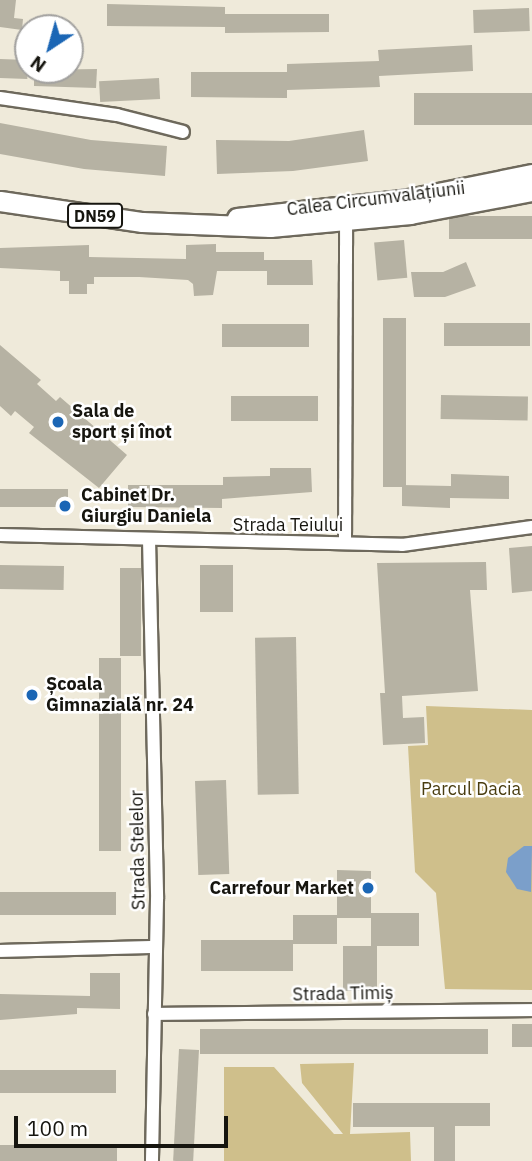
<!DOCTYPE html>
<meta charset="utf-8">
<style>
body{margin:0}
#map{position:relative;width:532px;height:1161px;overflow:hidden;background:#efeada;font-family:"IBM Plex Sans",sans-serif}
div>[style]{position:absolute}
.green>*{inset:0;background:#cfbf8b}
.water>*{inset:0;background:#7b9fca}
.building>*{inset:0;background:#b6b2a3;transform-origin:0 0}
.roads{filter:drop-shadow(2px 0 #6e695c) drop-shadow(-2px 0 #6e695c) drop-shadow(0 2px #6e695c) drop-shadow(0 -2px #6e695c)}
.street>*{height:12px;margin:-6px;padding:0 6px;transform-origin:6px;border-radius:6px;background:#fff}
.primary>*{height:19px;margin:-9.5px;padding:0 9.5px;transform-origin:9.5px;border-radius:9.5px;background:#fff}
.dots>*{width:19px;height:19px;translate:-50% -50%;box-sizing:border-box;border:4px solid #fff;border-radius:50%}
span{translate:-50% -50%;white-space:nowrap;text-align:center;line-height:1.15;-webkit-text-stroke:5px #fff;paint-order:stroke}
.shield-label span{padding:2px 5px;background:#fff;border:2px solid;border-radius:5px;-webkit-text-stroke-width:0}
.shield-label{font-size:16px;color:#16150f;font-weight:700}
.street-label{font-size:18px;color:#16150f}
.poi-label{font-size:18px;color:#16150f;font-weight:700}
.left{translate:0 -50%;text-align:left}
.right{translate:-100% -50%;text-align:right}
.park-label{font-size:18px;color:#493c0f}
.north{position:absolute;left:14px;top:14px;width:70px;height:70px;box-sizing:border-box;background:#fff;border:2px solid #a2a19f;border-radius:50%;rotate:216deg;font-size:19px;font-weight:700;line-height:28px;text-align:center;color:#16150f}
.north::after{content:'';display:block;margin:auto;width:24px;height:32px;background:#1b66b5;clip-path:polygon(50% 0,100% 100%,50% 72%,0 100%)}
.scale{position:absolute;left:14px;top:1116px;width:214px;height:32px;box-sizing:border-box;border:4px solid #16150f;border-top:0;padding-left:9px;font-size:21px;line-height:24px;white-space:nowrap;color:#16150f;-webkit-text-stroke:5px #fff;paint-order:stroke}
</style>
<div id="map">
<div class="green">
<i style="clip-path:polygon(426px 706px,532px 710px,532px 990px,445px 989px,436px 893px,415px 872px,408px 746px,428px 745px)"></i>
<i style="clip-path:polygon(354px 1063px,350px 1134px,410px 1132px,411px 1161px,224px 1161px,224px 1067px,274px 1067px,334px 1134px,343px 1134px,302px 1083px,300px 1064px)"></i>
</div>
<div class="water">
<i style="clip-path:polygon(524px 846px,532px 846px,531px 892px,517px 889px,506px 872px,508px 858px)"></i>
</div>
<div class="building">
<i style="clip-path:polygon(0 0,16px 0,14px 18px,23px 19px,22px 30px,0 27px)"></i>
<i style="clip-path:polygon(107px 4px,225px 7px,225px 14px,329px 14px,329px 32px,225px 33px,225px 27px,107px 26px)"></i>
<i style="left:529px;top:8px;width:23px;height:56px;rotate:88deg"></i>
<i style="clip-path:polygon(472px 45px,473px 71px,379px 76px,380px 87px,287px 90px,287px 98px,191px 97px,191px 72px,287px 72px,287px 64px,379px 61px,378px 50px)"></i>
<i style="left:0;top:59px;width:28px;height:19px;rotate:2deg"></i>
<i style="clip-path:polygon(97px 69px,96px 88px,34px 86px,34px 70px)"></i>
<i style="left:159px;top:78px;width:21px;height:60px;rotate:87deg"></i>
<i style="left:532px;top:93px;width:32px;height:118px;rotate:90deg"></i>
<i style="clip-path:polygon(0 123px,91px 140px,167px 146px,165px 176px,84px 169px,0 154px)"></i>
<i style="clip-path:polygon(364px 130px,368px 161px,293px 171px,217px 174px,216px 140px,289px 141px)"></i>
<i style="left:532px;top:216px;width:23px;height:83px;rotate:90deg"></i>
<i style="left:404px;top:240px;width:38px;height:30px;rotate:85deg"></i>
<i style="clip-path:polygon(216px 244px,216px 252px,264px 252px,264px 260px,312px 260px,313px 285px,267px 285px,267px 271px,217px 271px,213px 295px,194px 296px,193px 284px,188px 280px,139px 277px,94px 277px,94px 284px,87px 284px,87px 294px,69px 294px,69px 281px,60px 281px,60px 271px,0 268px,0 248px,89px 245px,89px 257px,186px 259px,186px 245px)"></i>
<i style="clip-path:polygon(466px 262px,476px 286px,445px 297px,414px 297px,411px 272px,443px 272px)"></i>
<i style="left:383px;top:318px;width:23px;height:169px"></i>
<i style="left:530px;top:323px;width:23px;height:86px;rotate:90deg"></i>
<i style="left:222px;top:324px;width:87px;height:23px"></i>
<i style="clip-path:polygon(0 345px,41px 380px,37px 384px,56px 401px,60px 397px,127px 455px,99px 488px,29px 433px,34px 427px,15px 411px,11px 416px,0 406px)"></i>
<i style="left:441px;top:395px;width:87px;height:24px;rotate:1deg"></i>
<i style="left:231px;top:396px;width:87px;height:25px"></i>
<i style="clip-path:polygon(270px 468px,311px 468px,312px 492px,222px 499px,222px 508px,128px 507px,128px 485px,223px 485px,223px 477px,270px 476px)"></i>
<i style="clip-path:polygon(451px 474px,509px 476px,509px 499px,450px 498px,450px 508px,402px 506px,402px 485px,451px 486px)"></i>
<i style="left:0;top:489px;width:68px;height:18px"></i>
<i style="clip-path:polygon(532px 546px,532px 591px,512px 593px,509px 548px)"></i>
<i style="clip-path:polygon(486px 562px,487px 590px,470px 590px,478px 691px,402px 696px,403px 718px,424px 717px,425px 743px,383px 745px,380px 693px,385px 693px,377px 563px)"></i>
<i style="left:0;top:565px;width:64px;height:24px;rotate:1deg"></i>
<i style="left:200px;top:565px;width:33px;height:47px"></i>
<i style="left:120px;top:568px;width:21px;height:88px"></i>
<i style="left:296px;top:637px;width:157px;height:41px;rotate:89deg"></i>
<i style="left:99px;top:658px;width:22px;height:193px"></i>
<i style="left:226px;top:780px;width:94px;height:31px;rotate:88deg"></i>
<i style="clip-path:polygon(337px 870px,371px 871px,371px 918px,337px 918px,337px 944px,293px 944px,293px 915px,337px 915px)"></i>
<i style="left:0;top:892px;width:116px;height:23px"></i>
<i style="left:371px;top:913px;width:48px;height:33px"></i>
<i style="left:201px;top:940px;width:92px;height:31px"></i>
<i style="left:343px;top:946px;width:34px;height:45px"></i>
<i style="clip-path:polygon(90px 973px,120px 973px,120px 1009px,77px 1008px,77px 1014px,0 1020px,0 994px,90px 996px)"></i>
<i style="left:512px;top:1024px;width:20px;height:23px"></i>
<i style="left:488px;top:1029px;width:25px;height:288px;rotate:90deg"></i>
<i style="left:179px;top:1049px;width:20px;height:112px;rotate:3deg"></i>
<i style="left:0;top:1070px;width:116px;height:23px"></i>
<i style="clip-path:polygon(353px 1103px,490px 1103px,490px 1126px,455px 1126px,455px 1161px,434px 1161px,434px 1127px,353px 1127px)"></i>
<i style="left:0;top:1145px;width:117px;height:16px"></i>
</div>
<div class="roads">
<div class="street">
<i style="left:0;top:98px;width:118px;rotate:8.3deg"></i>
<i style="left:117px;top:115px;width:68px;rotate:14.4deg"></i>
<i style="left:0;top:535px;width:402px;rotate:1.4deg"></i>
<i style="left:402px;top:545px;width:131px;rotate:-7.9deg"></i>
<i style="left:149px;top:539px;width:360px;rotate:88.7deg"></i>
<i style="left:157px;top:899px;width:262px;rotate:91.1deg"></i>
<i style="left:345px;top:541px;width:328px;rotate:-89.8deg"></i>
<i style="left:0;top:951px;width:154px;rotate:-1.5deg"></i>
<i style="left:154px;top:1014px;width:378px;rotate:-0.6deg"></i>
</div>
<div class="primary">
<i style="left:0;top:201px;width:144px;rotate:8.4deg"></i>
<i style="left:142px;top:222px;width:128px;rotate:2.2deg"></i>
<i style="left:270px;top:227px;width:141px;rotate:-5.3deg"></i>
<i style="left:410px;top:214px;width:124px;rotate:-10.7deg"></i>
<i style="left:237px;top:218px;width:172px;rotate:-6.3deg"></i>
<i style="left:408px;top:199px;width:126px;rotate:-11.4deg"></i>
</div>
</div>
<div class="dots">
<i style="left:58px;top:422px;background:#1b66b5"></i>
<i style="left:65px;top:506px;background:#1b66b5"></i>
<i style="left:32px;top:695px;background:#1b66b5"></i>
<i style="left:368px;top:888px;background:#1b66b5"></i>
</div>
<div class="shield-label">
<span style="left:95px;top:216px">DN59</span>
</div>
<div class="street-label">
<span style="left:376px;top:199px;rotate:-7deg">Calea Circumvalațiunii</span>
<span style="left:288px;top:525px">Strada Teiului</span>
<span style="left:138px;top:850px;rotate:-91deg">Strada Stelelor</span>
<span style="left:343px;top:994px;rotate:-1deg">Strada Timiș</span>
</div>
<div class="poi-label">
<span class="left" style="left:72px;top:422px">Sala de<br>sport și înot</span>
<span class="left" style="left:81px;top:506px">Cabinet Dr.<br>Giurgiu Daniela</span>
<span class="left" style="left:46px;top:695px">Școala<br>Gimnazială nr. 24</span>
<span class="right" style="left:354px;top:888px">Carrefour Market</span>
</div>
<div class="park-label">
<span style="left:471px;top:789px">Parcul Dacia</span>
</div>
<div class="north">N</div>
<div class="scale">100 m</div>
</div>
